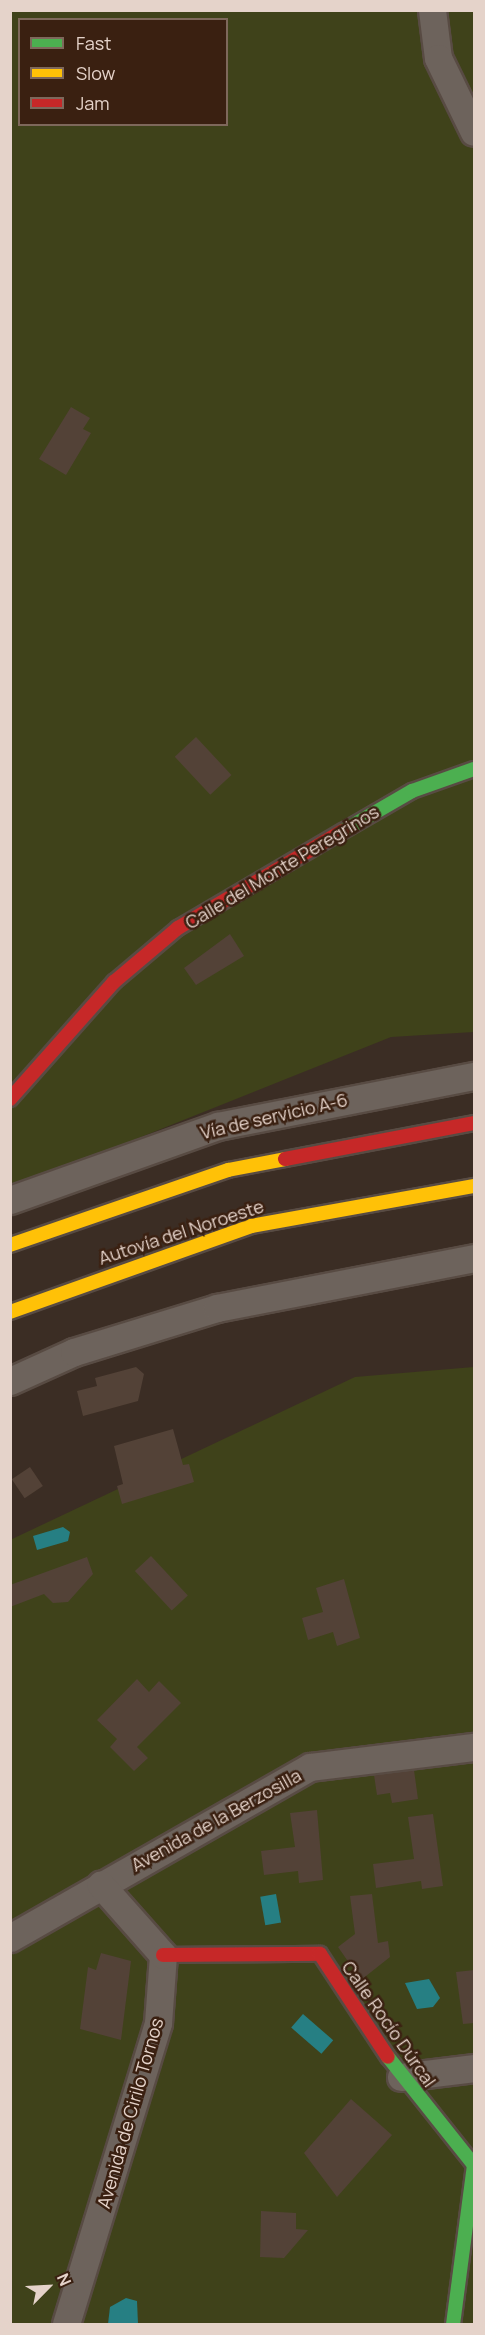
<!DOCTYPE html>
<meta charset="utf-8">
<style>
body{margin:0}
#map{position:relative;width:485px;height:2335px;overflow:hidden;background:#3b2d24;font-family:Manrope,sans-serif}
div>[style]{position:absolute}
.green>*{inset:0;background:#3f421a}
.water>*{inset:0;background:#267f83;transform-origin:0 0}
.building>*{inset:0;background:#534237;transform-origin:0 0}
.roads{filter:drop-shadow(2px 0 #584b43) drop-shadow(-2px 0 #584b43) drop-shadow(0 2px #584b43) drop-shadow(0 -2px #584b43)}
.street>*{height:27px;margin:-13.5px;padding:0 13.5px;transform-origin:13.5px;border-radius:13.5px;background:#6d635c}
.fast>*{height:14px;margin:-7px;padding:0 7px;transform-origin:7px;border-radius:7px;background:#4caf50}
.slow>*{height:14px;margin:-7px;padding:0 7px;transform-origin:7px;border-radius:7px;background:#ffc107}
.jam>*{height:14px;margin:-7px;padding:0 7px;transform-origin:7px;border-radius:7px;background:#c62828}
span{translate:-50% -50%;white-space:nowrap;text-align:center;line-height:1.15;-webkit-text-stroke:5px #3a2011;paint-order:stroke}
.street-label{font-size:18px;color:#e5d3ca}
.frame{position:absolute;inset:0;border:12px solid #e5d3ca;pointer-events:none}
.legend{position:absolute;left:18px;top:18px;width:210px;height:108px;box-sizing:border-box;background:#3a2011;border:2px solid #7e685b;margin:0;padding:8px 10px;list-style:none;font-size:18px;color:#e5d3ca}
.legend li{display:flex;align-items:center;gap:12px;height:30px}
.legend b{width:30px;border:2px solid #7e685b}
.north{position:absolute;left:18px;top:2257px;width:60px;height:60px;-webkit-text-stroke:4px #3a2011;paint-order:stroke;rotate:66deg;font-size:16px;font-weight:700;line-height:24px;text-align:center;color:#e5d3ca}
.north::after{content:'';display:block;margin:auto;width:21px;height:27px;background:#e5d3ca;clip-path:polygon(50% 0,100% 100%,50% 72%,0 100%)}
</style>
<div id="map">
<div class="green">
<i style="clip-path:polygon(evenodd,11px 11px,474px 11px,474px 1032px,391px 1037px,11px 1189px,11px 11px,20px 20px,226px 20px,226px 124px,20px 124px,20px 20px)"></i>
<i style="clip-path:polygon(474px 1367px,474px 2324px,11px 2324px,10px 1540px,355px 1377px)"></i>
</div>
<div class="water">
<i style="clip-path:polygon(63px 1527px,70px 1532px,68px 1541px,37px 1550px,33px 1536px)"></i>
<i style="left:276px;top:1894px;width:29px;height:16px;rotate:80deg"></i>
<i style="clip-path:polygon(429px 1979px,440px 1998px,433px 2007px,417px 2009px,405px 1983px)"></i>
<i style="left:303px;top:2014px;width:40px;height:18px;rotate:41deg"></i>
<i style="clip-path:polygon(126px 2298px,137px 2301px,138px 2324px,108px 2324px,110px 2307px)"></i>
</div>
<div class="building">
<i style="clip-path:polygon(71px 407px,90px 418px,83px 429px,91px 433px,66px 475px,39px 459px)"></i>
<i style="left:196px;top:737px;width:52px;height:29px;rotate:47deg"></i>
<i style="clip-path:polygon(230px 934px,244px 956px,196px 985px,184px 968px)"></i>
<i style="clip-path:polygon(136px 1367px,144px 1374px,138px 1401px,83px 1416px,77px 1391px,97px 1386px,95px 1378px)"></i>
<i style="clip-path:polygon(173px 1429px,183px 1465px,189px 1464px,194px 1482px,122px 1504px,117px 1486px,123px 1484px,114px 1446px)"></i>
<i style="left:30px;top:1467px;width:23px;height:22px;rotate:56deg"></i>
<i style="left:151px;top:1556px;width:54px;height:22px;rotate:47deg"></i>
<i style="clip-path:polygon(87px 1557px,93px 1574px,68px 1602px,53px 1603px,44px 1594px,10px 1607px,10px 1585px)"></i>
<i style="clip-path:polygon(344px 1579px,360px 1638px,337px 1646px,333px 1632px,308px 1640px,302px 1618px,323px 1612px,316px 1588px)"></i>
<i style="clip-path:polygon(137px 1679px,149px 1692px,159px 1681px,181px 1703px,137px 1747px,148px 1758px,134px 1771px,110px 1747px,117px 1739px,97px 1720px)"></i>
<i style="clip-path:polygon(414px 1770px,418px 1799px,392px 1803px,390px 1793px,377px 1795px,374px 1775px)"></i>
<i style="clip-path:polygon(317px 1810px,323px 1880px,299px 1883px,298px 1871px,264px 1875px,261px 1851px,295px 1847px,290px 1813px)"></i>
<i style="clip-path:polygon(433px 1814px,443px 1886px,422px 1889px,421px 1881px,376px 1888px,373px 1864px,414px 1859px,408px 1817px)"></i>
<i style="clip-path:polygon(372px 1894px,378px 1943px,388px 1941px,390px 1957px,361px 1980px,338px 1947px,355px 1934px,350px 1896px)"></i>
<i style="clip-path:polygon(101px 1953px,131px 1961px,121px 2040px,80px 2029px,88px 1967px,96px 1970px)"></i>
<i style="clip-path:polygon(474px 1970px,474px 2023px,463px 2024px,456px 1972px)"></i>
<i style="clip-path:polygon(351px 2099px,392px 2135px,337px 2197px,304px 2153px)"></i>
<i style="clip-path:polygon(261px 2211px,296px 2213px,296px 2229px,308px 2230px,284px 2258px,260px 2257px)"></i>
</div>
<div class="roads">
<div class="street">
<i style="left:432px;top:10px;width:48px;rotate:82.9deg"></i>
<i style="left:438px;top:58px;width:82px;rotate:64.1deg"></i>
<i style="left:10px;top:1200px;width:221px;rotate:-19.6deg"></i>
<i style="left:218px;top:1126px;width:261px;rotate:-11.1deg"></i>
<i style="left:10px;top:1381px;width:70px;rotate:-24.4deg"></i>
<i style="left:74px;top:1352px;width:150px;rotate:-17.1deg"></i>
<i style="left:217px;top:1308px;width:262px;rotate:-11deg"></i>
<i style="left:10px;top:1938px;width:345px;rotate:-29.7deg"></i>
<i style="left:310px;top:1767px;width:165px;rotate:-7deg"></i>
<i style="left:401px;top:2077px;width:74px;rotate:-7deg"></i>
<i style="left:66px;top:2324px;width:315px;rotate:-73deg"></i>
<i style="left:158px;top:2023px;width:68px;rotate:-85.8deg"></i>
<i style="left:163px;top:1955px;width:94px;rotate:-131.5deg"></i>
</div>
<div class="fast">
<i style="left:343px;top:831px;width:80px;rotate:-30.1deg"></i>
<i style="left:412px;top:791px;width:66px;rotate:-19.5deg"></i>
<i style="left:388px;top:2057px;width:138px;rotate:51.5deg"></i>
<i style="left:474px;top:2165px;width:160px;rotate:97.5deg"></i>
</div>
<div class="slow">
<i style="left:10px;top:1245px;width:231px;rotate:-19deg"></i>
<i style="left:228px;top:1170px;width:58px;rotate:-10.9deg"></i>
<i style="left:10px;top:1312px;width:256px;rotate:-19.6deg"></i>
<i style="left:251px;top:1226px;width:227px;rotate:-10.2deg"></i>
</div>
<div class="jam">
<i style="left:10px;top:1099px;width:157px;rotate:-48.4deg"></i>
<i style="left:114px;top:982px;width:84px;rotate:-40.2deg"></i>
<i style="left:178px;top:928px;width:191px;rotate:-30.5deg"></i>
<i style="left:285px;top:1159px;width:192px;rotate:-10.8deg"></i>
<i style="left:163px;top:1955px;width:157px;rotate:-0.4deg"></i>
<i style="left:320px;top:1954px;width:123px;rotate:56.6deg"></i>
</div>
</div>
<div class="street-label">
<span style="left:282px;top:867px;rotate:-31deg">Calle del Monte Peregrinos</span>
<span style="left:274px;top:1116px;rotate:-13deg">Vía de servicio A-6</span>
<span style="left:181px;top:1232px;rotate:-18deg">Autovía del Noroeste</span>
<span style="left:216px;top:1820px;rotate:-29deg">Avenida de la Berzosilla</span>
<span style="left:389px;top:2024px;rotate:55deg">Calle Rocío Dúrcal</span>
<span style="left:130px;top:2113px;rotate:-74deg">Avenida de Cirilo Tornos</span>
</div>
<div class="frame"></div>
<ul class="legend">
<li><b style="height:8px;background:#4caf50"></b>Fast</li>
<li><b style="height:8px;background:#ffc107"></b>Slow</li>
<li><b style="height:8px;background:#c62828"></b>Jam</li>
</ul>
<div class="north">N</div>
</div>
